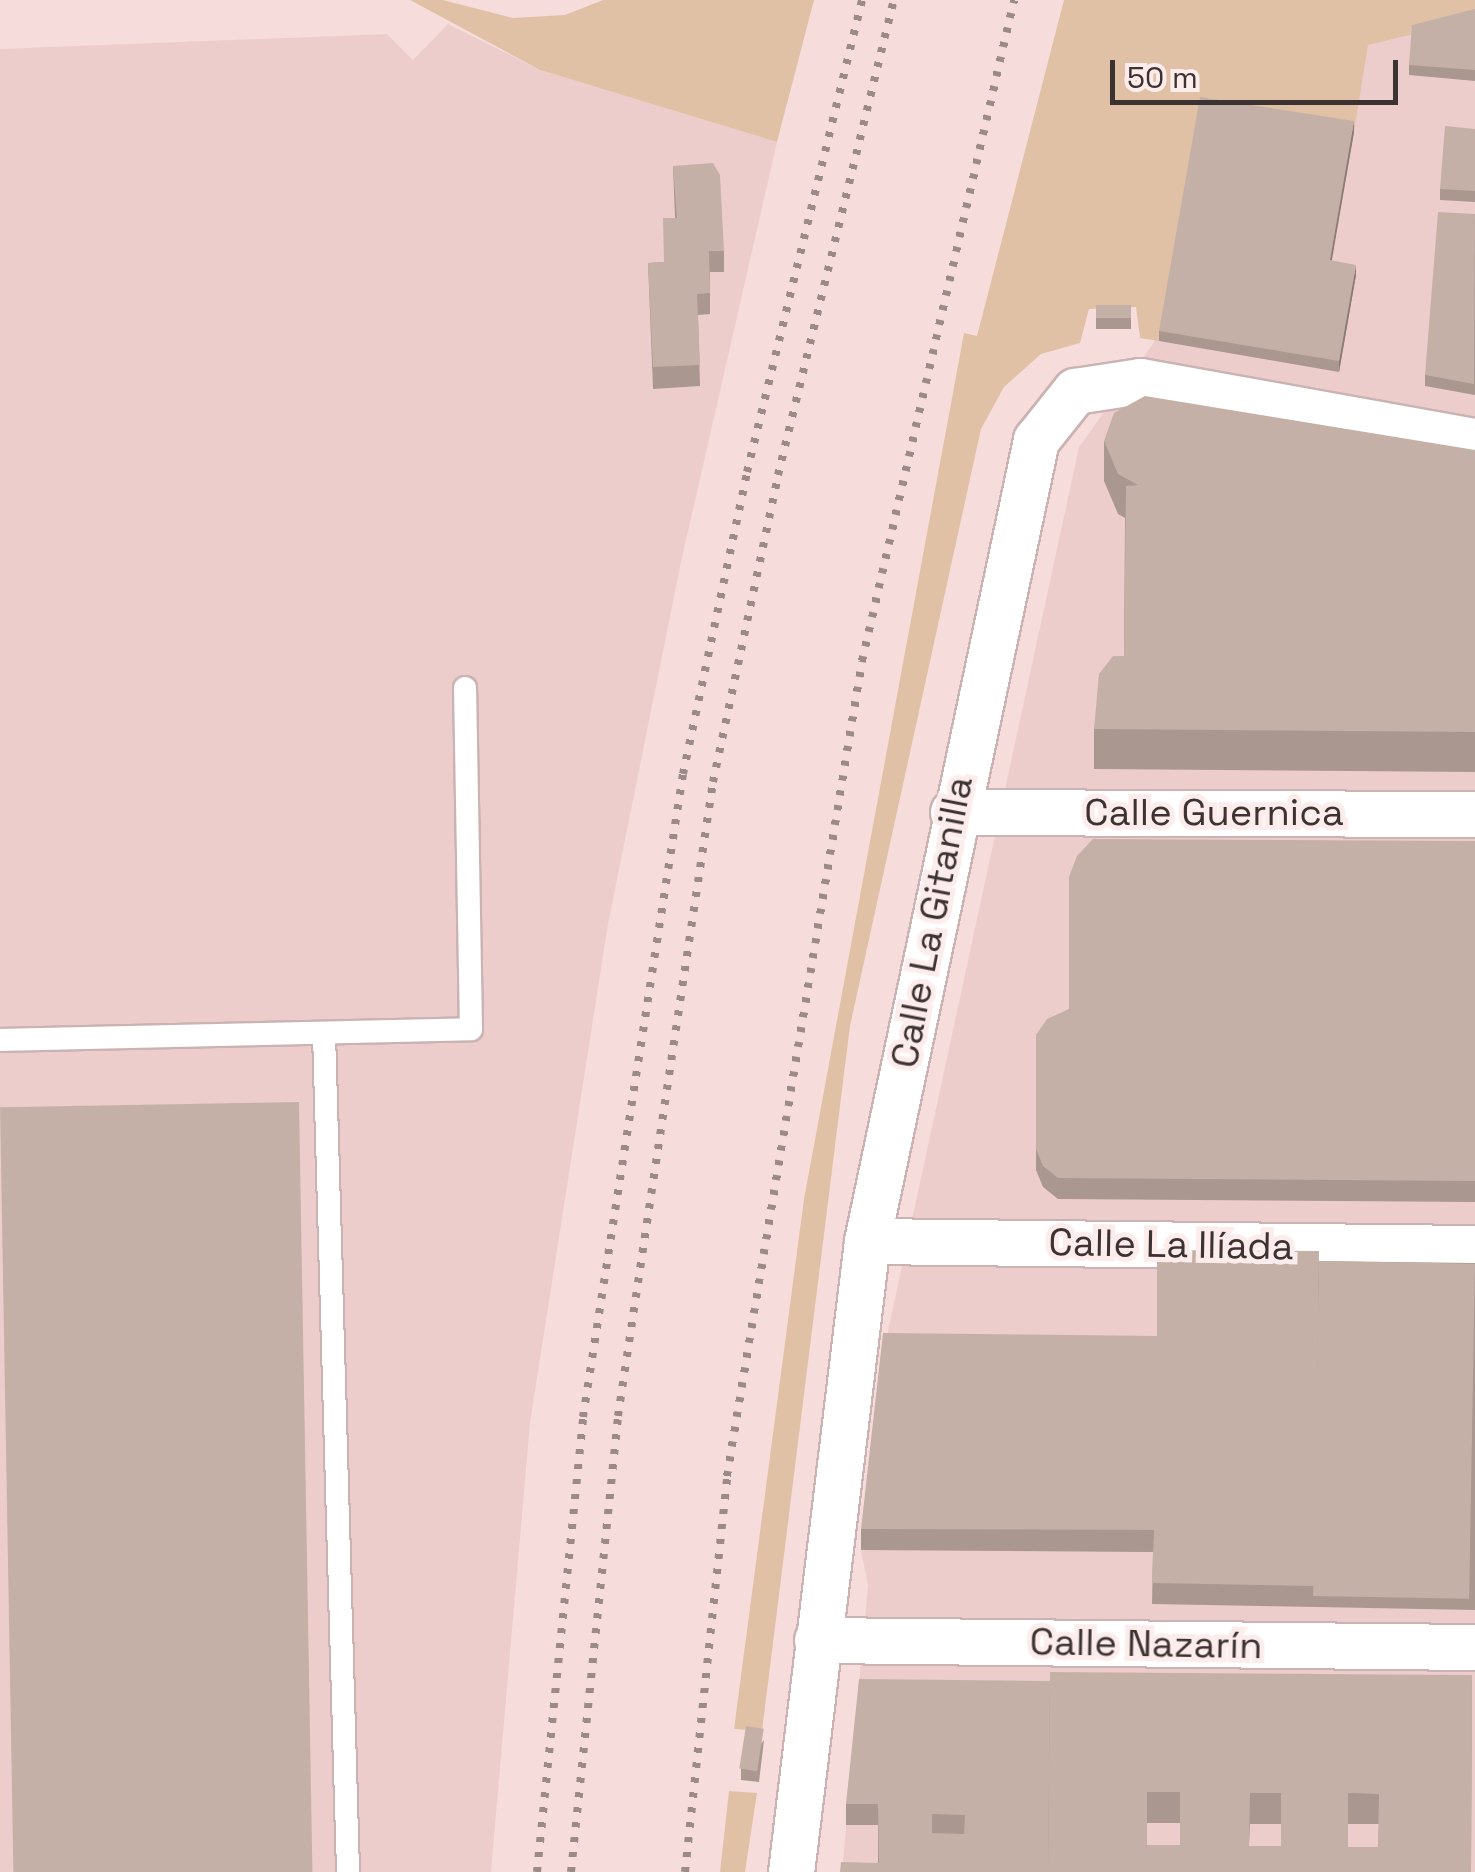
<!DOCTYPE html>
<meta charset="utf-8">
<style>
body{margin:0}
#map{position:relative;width:1475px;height:1872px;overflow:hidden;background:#f6dddc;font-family:"Space Grotesk",sans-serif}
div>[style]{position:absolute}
.built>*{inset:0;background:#edcdcb}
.green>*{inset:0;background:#e1c1a5}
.roads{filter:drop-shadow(2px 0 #cab3b2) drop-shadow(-2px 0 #cab3b2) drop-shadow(0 2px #cab3b2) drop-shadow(0 -2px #cab3b2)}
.service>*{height:22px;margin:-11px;padding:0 11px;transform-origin:11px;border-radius:11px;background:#fff}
.minor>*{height:45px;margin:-22.5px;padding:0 22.5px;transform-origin:22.5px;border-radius:22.5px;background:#fff}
.rail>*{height:8px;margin-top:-4px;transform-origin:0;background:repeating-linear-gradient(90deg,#9c8a89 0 5px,transparent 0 15px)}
.wall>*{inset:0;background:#a99790;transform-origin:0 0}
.shaded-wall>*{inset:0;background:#8a7b75}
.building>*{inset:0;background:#c5b0a7;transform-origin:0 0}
span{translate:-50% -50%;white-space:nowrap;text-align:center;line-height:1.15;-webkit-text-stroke:10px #fcedec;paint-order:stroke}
.street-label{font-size:38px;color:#3b3231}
.scale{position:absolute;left:1110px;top:60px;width:288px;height:45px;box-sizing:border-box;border:5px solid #3b3231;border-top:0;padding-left:12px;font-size:30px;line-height:35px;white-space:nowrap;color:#3b3231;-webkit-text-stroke:8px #fcedec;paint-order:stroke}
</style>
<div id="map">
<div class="built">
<i style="clip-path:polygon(1475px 19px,1475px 1872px,842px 1872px,868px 1585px,861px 1550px,883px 1354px,1079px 447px,1368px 44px)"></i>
<i style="clip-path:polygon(448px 24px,540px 70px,777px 142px,681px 562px,608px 924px,530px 1423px,491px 1872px,0 1872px,0 49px,387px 34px,413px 60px)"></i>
</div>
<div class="green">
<i style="clip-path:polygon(410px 0,443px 0,513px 18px,565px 15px,603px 0,814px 0,777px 142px,540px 70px)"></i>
<i style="clip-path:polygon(1064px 0,1475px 0,1475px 19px,1368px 45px,1354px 132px,1200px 108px,1159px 341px,1140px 338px,1136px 307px,1089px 309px,1080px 343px,1041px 354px,1004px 387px,981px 429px,850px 1026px,762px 1731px,734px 1729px,804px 1199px,964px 333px,977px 336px)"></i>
<i style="clip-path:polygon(729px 1791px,757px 1793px,745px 1872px,720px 1872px)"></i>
</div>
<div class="roads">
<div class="service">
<i style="left:324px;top:1033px;width:839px;rotate:88.36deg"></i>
<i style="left:0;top:1040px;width:471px;rotate:-1.3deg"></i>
<i style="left:471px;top:1029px;width:341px;rotate:-91deg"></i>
</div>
<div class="minor">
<i style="left:953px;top:812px;width:522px;rotate:0.22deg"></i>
<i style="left:867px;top:1241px;width:608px;rotate:0.66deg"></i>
<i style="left:817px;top:1640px;width:658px;rotate:0.61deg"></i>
<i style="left:791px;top:1872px;width:636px;rotate:-83.13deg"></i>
<i style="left:867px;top:1241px;width:819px;rotate:-78.09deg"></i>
<i style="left:1036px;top:440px;width:63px;rotate:-51.5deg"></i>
<i style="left:1075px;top:391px;width:66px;rotate:-8.7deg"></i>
<i style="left:1140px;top:381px;width:340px;rotate:10.2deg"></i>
</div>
</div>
<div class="rail">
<i style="left:537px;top:1872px;width:457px;rotate:-84.2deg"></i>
<i style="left:583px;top:1417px;width:651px;rotate:-81.16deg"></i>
<i style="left:683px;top:774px;width:309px;rotate:-78deg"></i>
<i style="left:747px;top:472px;width:486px;rotate:-76.3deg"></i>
<i style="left:571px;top:1872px;width:458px;rotate:-84.1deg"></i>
<i style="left:618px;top:1416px;width:641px;rotate:-81.48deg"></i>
<i style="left:713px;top:782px;width:314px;rotate:-78deg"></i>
<i style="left:778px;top:475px;width:489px;rotate:-76.3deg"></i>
<i style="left:685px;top:1872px;width:398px;rotate:-83.9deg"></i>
<i style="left:727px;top:1476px;width:826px;rotate:-80.59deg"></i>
<i style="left:862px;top:661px;width:678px;rotate:-77.05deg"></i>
</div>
<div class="wall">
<i style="clip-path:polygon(1475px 9px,1475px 81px,1409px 75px,1409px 65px)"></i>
<i style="clip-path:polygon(1475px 129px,1475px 202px,1440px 200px,1440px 189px)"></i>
<i style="clip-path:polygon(1354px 132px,1331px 261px,1356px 275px,1339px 372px,1159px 341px,1159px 331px)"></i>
<i style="clip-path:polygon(673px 166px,724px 251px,724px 272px,710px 272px,710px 314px,698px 315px,700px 386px,653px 389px,648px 263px,664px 262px,675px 218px)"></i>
<i style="clip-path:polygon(1475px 214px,1475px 395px,1425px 386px,1425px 375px)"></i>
<i style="left:1131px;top:305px;width:24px;height:35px;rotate:90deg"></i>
<i style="clip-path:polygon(1104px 441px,1475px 450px,1475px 772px,1094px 769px,1094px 729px,1124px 656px,1125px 518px,1118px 514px,1104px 481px)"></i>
<i style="clip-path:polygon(1475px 841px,1475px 1202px,1058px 1199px,1043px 1187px,1036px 1170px,1036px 1035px,1069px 1009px)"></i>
<i style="clip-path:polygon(1319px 1261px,1475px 1263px,1475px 1610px,1152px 1604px,1153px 1552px,861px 1550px,861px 1529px,1157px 1336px)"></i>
<i style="clip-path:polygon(evenodd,1472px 1675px,1471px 1872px,878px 1863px,878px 1825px,846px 1825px,846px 1804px,1050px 1681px,1472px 1675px,1147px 1823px,1180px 1823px,1180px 1845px,1147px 1845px,1147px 1823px,1472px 1675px,1250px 1824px,1281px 1824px,1281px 1846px,1249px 1846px,1250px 1824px,1472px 1675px,1348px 1824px,1379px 1824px,1378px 1847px,1348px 1847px,1348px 1824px)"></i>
<i style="clip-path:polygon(764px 1740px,759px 1782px,741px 1780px,741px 1769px)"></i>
</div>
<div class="shaded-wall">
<i style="clip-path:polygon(1354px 121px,1354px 132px,1330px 271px,1330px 260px)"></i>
<i style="clip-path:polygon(1356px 265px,1356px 275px,1339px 372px,1339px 361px)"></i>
</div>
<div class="building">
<i style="clip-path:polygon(1475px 9px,1475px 70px,1409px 65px,1412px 25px)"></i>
<i style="clip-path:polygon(1200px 97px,1354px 121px,1330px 260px,1356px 265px,1339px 361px,1159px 331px)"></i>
<i style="clip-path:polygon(1445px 126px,1475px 129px,1475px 191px,1440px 189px)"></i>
<i style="clip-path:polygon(713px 163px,720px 175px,724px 251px,709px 251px,710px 293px,697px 294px,700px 365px,653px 367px,648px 263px,664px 262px,663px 218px,677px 218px,673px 166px)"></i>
<i style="clip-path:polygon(1438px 212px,1475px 214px,1474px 384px,1425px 375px)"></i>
<i style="left:1131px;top:305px;width:13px;height:35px;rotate:90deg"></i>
<i style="clip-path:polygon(1145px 396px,1475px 450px,1475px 732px,1094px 729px,1099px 674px,1113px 656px,1124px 656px,1126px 486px,1138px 485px,1118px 474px,1104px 441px,1114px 413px)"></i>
<i style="clip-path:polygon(1093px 839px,1475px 841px,1475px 1181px,1058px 1178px,1043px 1166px,1036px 1149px,1036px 1035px,1047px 1019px,1069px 1009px,1069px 877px,1077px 856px)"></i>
<i style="left:299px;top:1102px;width:770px;height:299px;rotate:89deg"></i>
<i style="clip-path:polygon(1157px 1250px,1319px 1251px,1315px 1586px,1152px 1583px,1154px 1530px,861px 1529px,883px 1333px,1157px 1336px)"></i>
<i style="left:1319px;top:1261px;width:156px;height:335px;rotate:1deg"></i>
<i style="clip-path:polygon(evenodd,1050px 1672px,1472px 1675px,1471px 1872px,1048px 1872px,1050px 1672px,1147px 1792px,1180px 1792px,1180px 1845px,1147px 1845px,1147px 1792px,1050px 1672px,1250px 1793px,1281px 1793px,1281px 1846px,1249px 1846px,1250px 1793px,1050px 1672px,1348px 1793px,1379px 1794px,1378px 1847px,1348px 1847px,1348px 1793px)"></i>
<i style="clip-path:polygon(evenodd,859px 1679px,1050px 1681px,1048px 1872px,840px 1872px,841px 1862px,879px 1863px,878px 1804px,846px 1804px,859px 1679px,932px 1814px,965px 1815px,964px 1834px,932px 1833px,932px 1814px)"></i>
<i style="left:746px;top:1726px;width:18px;height:43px;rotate:9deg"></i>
</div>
<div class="street-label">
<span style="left:1214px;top:813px">Calle Guernica</span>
<span style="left:932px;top:922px;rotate:-79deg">Calle La Gitanilla</span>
<span style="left:1171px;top:1245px;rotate:1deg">Calle La Ilíada</span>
<span style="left:1146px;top:1644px;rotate:1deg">Calle Nazarín</span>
</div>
<div class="scale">50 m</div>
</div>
